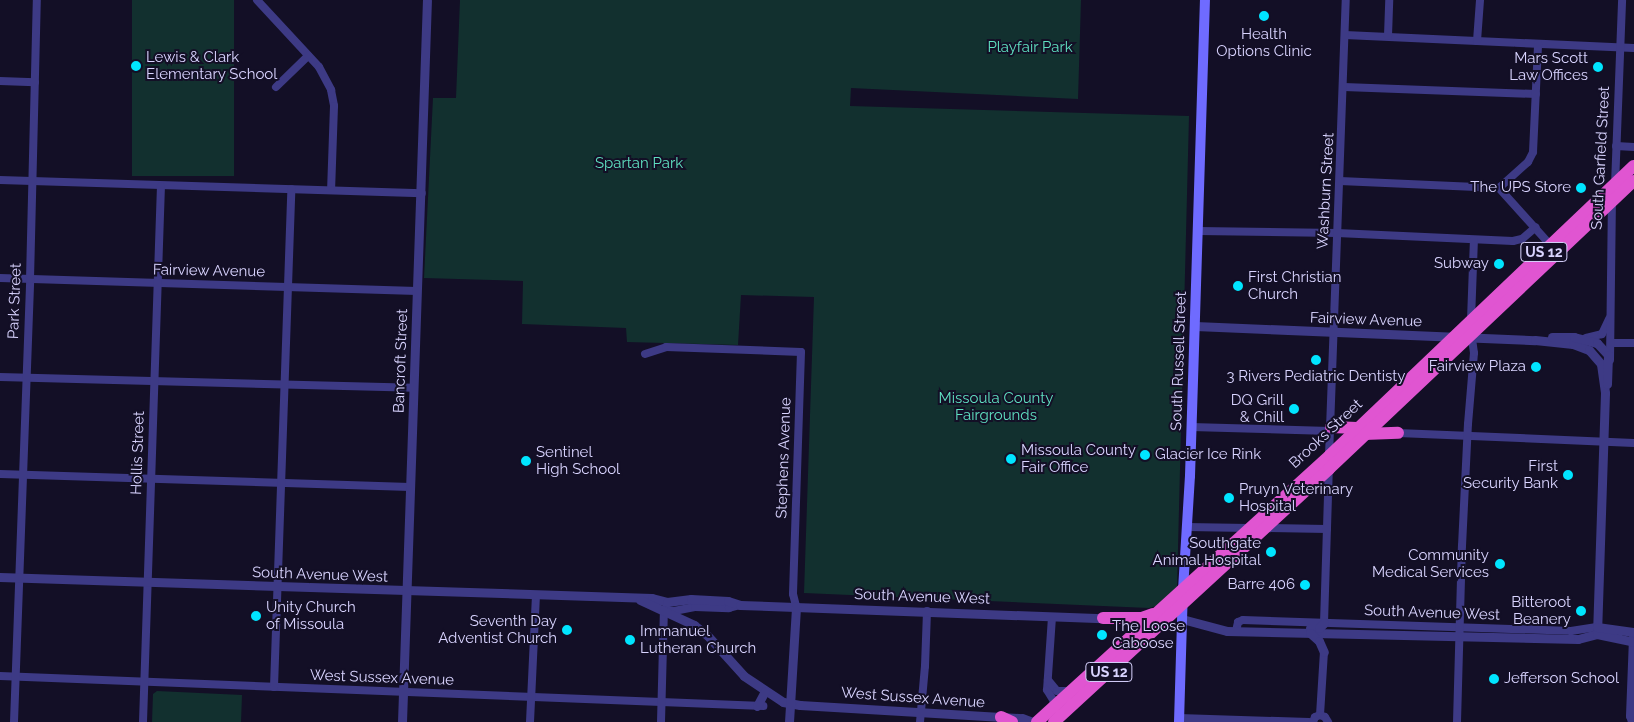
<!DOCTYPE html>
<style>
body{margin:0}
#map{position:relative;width:1634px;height:722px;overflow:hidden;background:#130f26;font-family:Raleway,sans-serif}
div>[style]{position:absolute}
.green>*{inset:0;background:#12302f;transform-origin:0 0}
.minor>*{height:8px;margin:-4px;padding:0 4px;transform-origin:4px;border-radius:4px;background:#3d3a85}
.tertiary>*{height:9px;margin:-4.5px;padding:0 4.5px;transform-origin:4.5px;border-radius:4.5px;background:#3d3a85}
.secondary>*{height:10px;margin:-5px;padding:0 5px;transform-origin:5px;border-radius:5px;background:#6f6bff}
.trunk>*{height:12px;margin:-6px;padding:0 6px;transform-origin:6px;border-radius:6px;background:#e055d1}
.dots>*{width:14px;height:14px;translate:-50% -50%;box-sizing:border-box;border:2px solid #130f26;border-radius:50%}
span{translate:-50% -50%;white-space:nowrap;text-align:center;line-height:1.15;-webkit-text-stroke:4px #130f26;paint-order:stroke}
.shield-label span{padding:1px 4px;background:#130f26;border:1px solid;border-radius:4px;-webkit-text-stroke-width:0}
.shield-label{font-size:14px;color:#d9d4ff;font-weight:700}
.poi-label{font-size:15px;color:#d9d4ff}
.left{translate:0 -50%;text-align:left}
.right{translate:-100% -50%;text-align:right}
.park-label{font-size:15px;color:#5fe0c0}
.street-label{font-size:15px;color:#d9d4ff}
</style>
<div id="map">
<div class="green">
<i style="left:132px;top:0;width:102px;height:176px"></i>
<i style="clip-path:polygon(460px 0,1081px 0,1078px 99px,851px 88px,850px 106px,1189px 116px,1177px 587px,1159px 605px,1149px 608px,804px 593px,814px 297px,741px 295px,738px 345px,627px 342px,626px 328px,522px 324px,523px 281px,424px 278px,433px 98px,456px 98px)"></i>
<i style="clip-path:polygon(157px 691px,242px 695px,241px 722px,152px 722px,153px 694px)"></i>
</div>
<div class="minor">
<i style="left:257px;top:0;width:91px;rotate:47.2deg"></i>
<i style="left:319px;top:67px;width:26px;rotate:62deg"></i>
<i style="left:331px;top:90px;width:16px;rotate:79deg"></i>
<i style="left:334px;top:106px;width:84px;rotate:92deg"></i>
<i style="left:1345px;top:35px;width:289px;rotate:2.6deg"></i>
<i style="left:1388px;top:36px;width:36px;rotate:-88deg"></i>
<i style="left:1477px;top:41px;width:41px;rotate:-85.8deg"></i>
<i style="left:0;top:81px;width:35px;rotate:2deg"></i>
<i style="left:276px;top:87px;width:45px;rotate:-44.1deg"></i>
<i style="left:1344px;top:87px;width:192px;rotate:2.1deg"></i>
<i style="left:1616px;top:146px;width:18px;rotate:3deg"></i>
<i style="left:0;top:180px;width:422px;rotate:1.8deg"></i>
<i style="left:1340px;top:181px;width:159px;rotate:2.5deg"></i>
<i style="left:1499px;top:188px;width:39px;rotate:-42deg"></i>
<i style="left:1528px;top:162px;width:11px;rotate:-63deg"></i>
<i style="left:1533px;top:152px;width:108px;rotate:-87.3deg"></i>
<i style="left:1615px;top:185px;width:185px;rotate:-87.8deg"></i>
<i style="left:1499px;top:188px;width:81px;rotate:48deg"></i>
<i style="left:1198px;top:231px;width:139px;rotate:0.8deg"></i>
<i style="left:1337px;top:233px;width:176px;rotate:2.6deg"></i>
<i style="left:1513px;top:241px;width:9px;rotate:-13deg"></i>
<i style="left:1522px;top:239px;width:18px;rotate:-41deg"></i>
<i style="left:0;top:278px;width:417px;rotate:1.8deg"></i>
<i style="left:1471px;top:320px;width:80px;rotate:-87.9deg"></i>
<i style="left:1586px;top:338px;width:16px;rotate:-14deg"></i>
<i style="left:1602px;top:334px;width:17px;rotate:-65deg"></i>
<i style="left:1611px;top:343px;width:23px"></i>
<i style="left:645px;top:354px;width:22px;rotate:-18deg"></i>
<i style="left:666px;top:347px;width:135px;rotate:2.1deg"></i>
<i style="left:801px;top:352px;width:242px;rotate:91.9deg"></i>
<i style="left:793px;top:594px;width:12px;rotate:76deg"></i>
<i style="left:1610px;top:360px;width:158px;rotate:-89.3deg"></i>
<i style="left:0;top:377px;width:414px;rotate:1.5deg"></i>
<i style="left:1191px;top:427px;width:139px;rotate:1.6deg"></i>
<i style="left:1398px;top:433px;width:236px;rotate:2.4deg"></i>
<i style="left:1329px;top:456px;width:456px;rotate:-87.9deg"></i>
<i style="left:0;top:474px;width:410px;rotate:1.8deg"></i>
<i style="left:1186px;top:527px;width:63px;rotate:0.9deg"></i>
<i style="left:1264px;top:528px;width:63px;rotate:0.9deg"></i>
<i style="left:1052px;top:617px;width:73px;rotate:93.9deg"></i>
<i style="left:1047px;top:690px;width:13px;rotate:58deg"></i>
<i style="left:1054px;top:701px;width:6px;rotate:99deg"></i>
<i style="left:1324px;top:623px;width:155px;rotate:-88.2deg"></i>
<i style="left:1236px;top:631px;width:9px;rotate:-77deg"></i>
<i style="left:1238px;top:622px;width:5px;rotate:-22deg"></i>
<i style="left:1243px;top:620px;width:328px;rotate:1.9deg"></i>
<i style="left:1571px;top:631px;width:26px;rotate:-9deg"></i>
<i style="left:0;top:676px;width:764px;rotate:2.25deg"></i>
<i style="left:1048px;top:680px;width:14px;rotate:51deg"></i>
<i style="left:1057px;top:691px;width:13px"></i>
<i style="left:274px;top:687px;width:498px;rotate:-88deg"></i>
<i style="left:1320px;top:715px;width:63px;rotate:-86.4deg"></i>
<i style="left:1179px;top:718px;width:130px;rotate:1.8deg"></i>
<i style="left:14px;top:722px;width:443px;rotate:-87.9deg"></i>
<i style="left:30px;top:279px;width:279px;rotate:-88.6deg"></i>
<i style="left:143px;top:722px;width:536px;rotate:-88.08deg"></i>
<i style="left:530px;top:722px;width:127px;rotate:-87.3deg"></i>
<i style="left:661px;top:722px;width:112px;rotate:-88.5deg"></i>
<i style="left:664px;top:610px;width:10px;rotate:6deg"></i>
<i style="left:674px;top:611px;width:21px;rotate:-11deg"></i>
<i style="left:695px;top:607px;width:34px;rotate:2deg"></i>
<i style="left:729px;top:608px;width:11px;rotate:-15deg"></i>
<i style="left:920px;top:722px;width:56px;rotate:-84.9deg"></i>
<i style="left:925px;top:666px;width:55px;rotate:-87.9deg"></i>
<i style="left:1313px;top:722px;width:5px;rotate:-68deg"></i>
<i style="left:1315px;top:717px;width:5px;rotate:-22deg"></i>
<i style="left:1320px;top:715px;width:5px;rotate:22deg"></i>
<i style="left:1325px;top:717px;width:6px;rotate:59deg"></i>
<i style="left:1457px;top:722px;width:176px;rotate:-88.4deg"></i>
<i style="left:1462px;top:546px;width:122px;rotate:-87.2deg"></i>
<i style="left:1468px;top:424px;width:71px;rotate:-85.2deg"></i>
<i style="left:1474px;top:353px;width:15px;rotate:-98deg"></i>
<i style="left:1632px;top:722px;width:6px;rotate:-108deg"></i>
<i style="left:1630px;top:716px;width:79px;rotate:-87.8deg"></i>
</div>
<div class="tertiary">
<i style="left:1195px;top:326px;width:340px;rotate:2.4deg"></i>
<i style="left:1535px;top:340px;width:38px;rotate:6deg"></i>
<i style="left:1573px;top:344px;width:17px;rotate:21deg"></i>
<i style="left:1589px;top:350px;width:18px;rotate:49deg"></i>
<i style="left:1601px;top:364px;width:29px;rotate:82deg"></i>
<i style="left:1605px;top:393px;width:241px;rotate:91.9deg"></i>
<i style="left:1552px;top:337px;width:22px"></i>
<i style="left:1574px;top:337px;width:24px;rotate:15deg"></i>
<i style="left:1597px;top:343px;width:16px;rotate:47deg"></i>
<i style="left:1608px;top:355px;width:29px;rotate:92deg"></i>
<i style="left:0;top:577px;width:652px;rotate:1.84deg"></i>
<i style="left:652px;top:598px;width:16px;rotate:15deg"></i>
<i style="left:667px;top:602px;width:24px;rotate:-7deg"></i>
<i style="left:691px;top:599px;width:37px;rotate:3deg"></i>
<i style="left:728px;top:601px;width:13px;rotate:18deg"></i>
<i style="left:740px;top:605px;width:363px;rotate:2.1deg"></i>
<i style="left:640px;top:600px;width:60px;rotate:24.8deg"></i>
<i style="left:694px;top:625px;width:16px;rotate:38deg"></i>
<i style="left:707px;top:635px;width:55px;rotate:47.9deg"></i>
<i style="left:744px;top:676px;width:47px;rotate:33.7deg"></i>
<i style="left:783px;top:702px;width:17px;rotate:10deg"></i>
<i style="left:800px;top:705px;width:222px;rotate:3.4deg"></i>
<i style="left:1022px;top:718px;width:12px;rotate:20deg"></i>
<i style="left:1182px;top:619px;width:47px;rotate:14.9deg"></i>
<i style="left:1227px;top:631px;width:351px;rotate:1.3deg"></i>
<i style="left:1578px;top:639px;width:20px;rotate:-15deg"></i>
<i style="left:1597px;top:634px;width:38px;rotate:12deg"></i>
<i style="left:1597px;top:627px;width:37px;rotate:8deg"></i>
<i style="left:1310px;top:628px;width:9px"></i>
<i style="left:1319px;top:628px;width:7px;rotate:-45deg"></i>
<i style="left:1310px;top:633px;width:12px;rotate:42deg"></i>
<i style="left:1319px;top:641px;width:12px;rotate:66deg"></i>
<i style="left:757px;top:706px;width:17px;rotate:-62deg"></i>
<i style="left:402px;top:722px;width:722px;rotate:-88.02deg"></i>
<i style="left:789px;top:722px;width:116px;rotate:-86.5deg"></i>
</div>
<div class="secondary">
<i style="left:1179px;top:722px;width:132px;rotate:-88.3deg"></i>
<i style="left:1183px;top:590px;width:114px;rotate:-86.5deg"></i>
<i style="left:1190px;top:476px;width:476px;rotate:-88.2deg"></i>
</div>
<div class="trunk">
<i style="left:1331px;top:427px;width:26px;rotate:2deg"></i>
<i style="left:1364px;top:434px;width:34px;rotate:-2deg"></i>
<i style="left:1103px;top:618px;width:39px"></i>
<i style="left:1142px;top:618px;width:12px;rotate:-20deg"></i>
<i style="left:1001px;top:717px;width:12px;rotate:24deg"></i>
<i style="left:1037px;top:722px;width:396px;rotate:-42.3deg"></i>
<i style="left:1330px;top:455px;width:419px;rotate:-43.6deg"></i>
<i style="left:1054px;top:722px;width:374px;rotate:-42.6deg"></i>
<i style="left:1329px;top:469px;width:419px;rotate:-43.4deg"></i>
</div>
<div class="dots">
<i style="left:1264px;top:16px;background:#00e5ff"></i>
<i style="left:136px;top:66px;background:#00e5ff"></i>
<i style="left:1598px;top:67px;background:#00e5ff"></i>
<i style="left:1581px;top:188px;background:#00e5ff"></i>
<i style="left:1499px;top:264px;background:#00e5ff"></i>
<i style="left:1238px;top:286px;background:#00e5ff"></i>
<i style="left:1316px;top:360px;background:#00e5ff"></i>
<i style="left:1536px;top:367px;background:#00e5ff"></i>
<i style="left:1294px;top:409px;background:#00e5ff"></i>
<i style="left:1145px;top:455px;background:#00e5ff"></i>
<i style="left:1011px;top:459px;background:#00e5ff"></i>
<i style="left:526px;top:461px;background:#00e5ff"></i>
<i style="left:1568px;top:475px;background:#00e5ff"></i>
<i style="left:1229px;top:498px;background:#00e5ff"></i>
<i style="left:1271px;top:552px;background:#00e5ff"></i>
<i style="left:1500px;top:564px;background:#00e5ff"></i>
<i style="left:1305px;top:585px;background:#00e5ff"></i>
<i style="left:1581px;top:611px;background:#00e5ff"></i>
<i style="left:256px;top:616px;background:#00e5ff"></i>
<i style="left:567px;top:630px;background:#00e5ff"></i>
<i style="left:1102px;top:635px;background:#00e5ff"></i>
<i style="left:630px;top:640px;background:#00e5ff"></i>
<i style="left:1494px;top:679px;background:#00e5ff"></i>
</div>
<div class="shield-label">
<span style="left:1544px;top:252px">US 12</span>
<span style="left:1109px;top:672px">US 12</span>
</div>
<div class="poi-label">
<span style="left:1264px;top:43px">Health<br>Options Clinic</span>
<span class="left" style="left:146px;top:66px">Lewis &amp; Clark<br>Elementary School</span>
<span class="right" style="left:1588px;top:67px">Mars Scott<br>Law Offices</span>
<span class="right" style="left:1571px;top:188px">The UPS Store</span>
<span class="right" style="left:1489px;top:264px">Subway</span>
<span class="left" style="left:1248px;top:286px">First Christian<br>Church</span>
<span class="right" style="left:1526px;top:367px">Fairview Plaza</span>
<span style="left:1316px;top:377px">3 Rivers Pediatric Dentisty</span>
<span class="right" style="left:1284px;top:409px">DQ Grill<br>&amp; Chill</span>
<span class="left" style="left:1021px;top:459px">Missoula County<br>Fair Office</span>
<span class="left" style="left:536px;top:461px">Sentinel<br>High School</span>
<span class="left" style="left:1155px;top:455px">Glacier Ice Rink</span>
<span class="right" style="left:1558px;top:475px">First<br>Security Bank</span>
<span class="left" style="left:1239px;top:498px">Pruyn Veterinary<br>Hospital</span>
<span class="right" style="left:1261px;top:552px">Southgate<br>Animal Hospital</span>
<span class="right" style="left:1489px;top:564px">Community<br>Medical Services</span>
<span class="right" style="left:1295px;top:585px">Barre 406</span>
<span class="right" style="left:1571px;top:611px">Bitteroot<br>Beanery</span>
<span class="left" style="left:266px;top:616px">Unity Church<br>of Missoula</span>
<span class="right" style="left:557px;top:630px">Seventh Day<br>Adventist Church</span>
<span class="left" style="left:1112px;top:635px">The Loose<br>Caboose</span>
<span class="left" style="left:640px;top:640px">Immanuel<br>Lutheran Church</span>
<span class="left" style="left:1504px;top:679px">Jefferson School</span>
</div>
<div class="park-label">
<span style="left:1030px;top:48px">Playfair Park</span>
<span style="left:639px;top:164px">Spartan Park</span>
<span style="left:996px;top:407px">Missoula County<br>Fairgrounds</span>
</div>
<div class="street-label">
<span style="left:1601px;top:158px;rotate:-87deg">South Garfield Street</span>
<span style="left:1326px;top:191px;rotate:-87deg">Washburn Street</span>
<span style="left:209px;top:271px;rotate:1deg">Fairview Avenue</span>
<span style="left:15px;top:301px;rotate:-88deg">Park Street</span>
<span style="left:1366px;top:320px;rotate:2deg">Fairview Avenue</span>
<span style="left:401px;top:361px;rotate:-88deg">Bancroft Street</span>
<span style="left:1179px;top:361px;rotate:-88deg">South Russell Street</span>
<span style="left:1326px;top:434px;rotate:-43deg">Brooks Street</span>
<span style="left:138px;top:453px;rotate:-88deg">Hollis Street</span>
<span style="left:784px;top:458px;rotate:-88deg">Stephens Avenue</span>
<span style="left:320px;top:575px;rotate:2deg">South Avenue West</span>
<span style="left:922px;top:597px;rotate:2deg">South Avenue West</span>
<span style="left:1432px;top:613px;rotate:2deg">South Avenue West</span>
<span style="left:382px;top:678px;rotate:2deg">West Sussex Avenue</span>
<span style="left:913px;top:698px;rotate:4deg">West Sussex Avenue</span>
</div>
</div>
